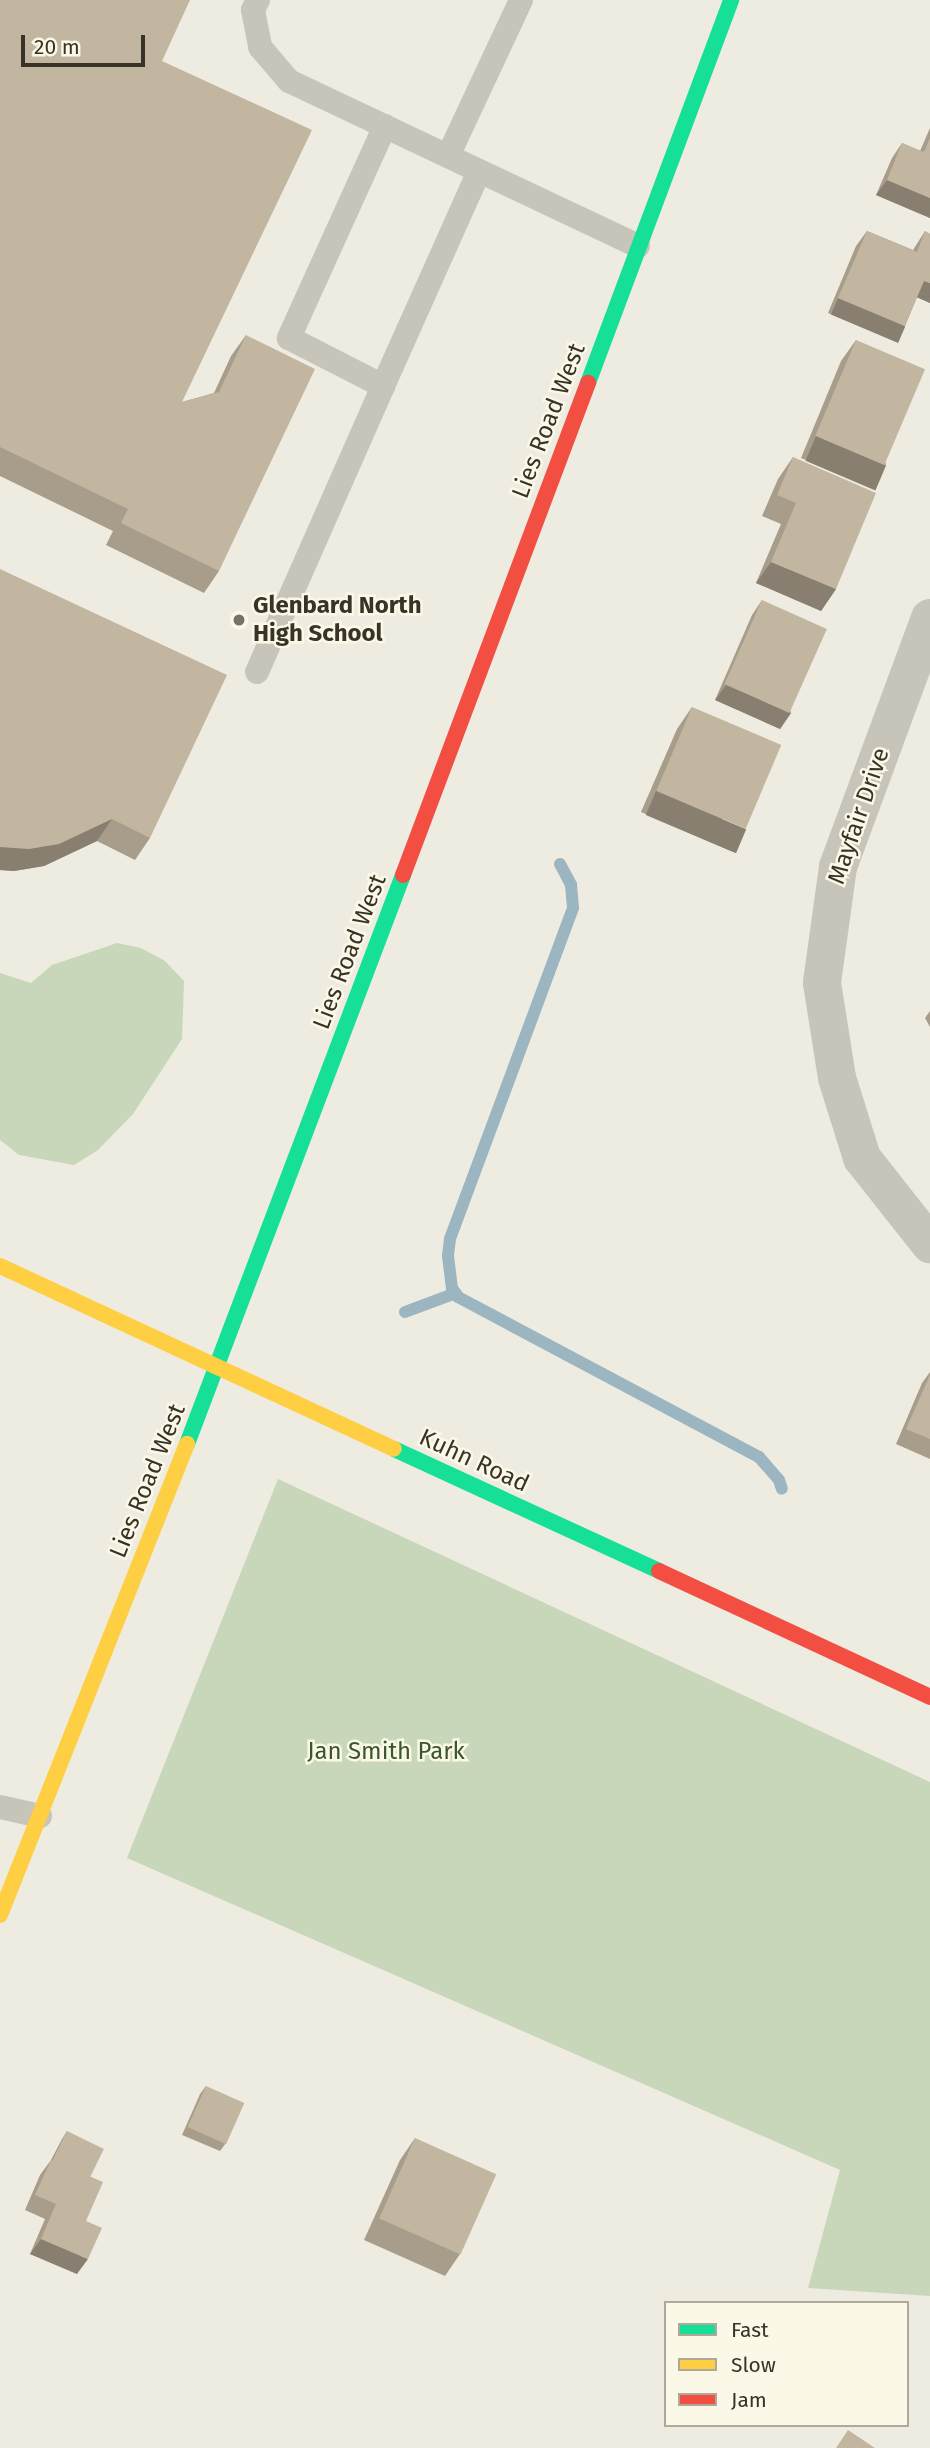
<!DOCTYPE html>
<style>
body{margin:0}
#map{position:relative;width:930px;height:2448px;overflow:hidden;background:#eeece1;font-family:"Fira Sans",sans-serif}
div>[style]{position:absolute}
.green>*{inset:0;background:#c8d6ba}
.stream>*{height:12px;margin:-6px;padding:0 6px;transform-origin:6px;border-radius:6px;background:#9bb5c1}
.lane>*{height:24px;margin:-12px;padding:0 12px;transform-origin:12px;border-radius:12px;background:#c7c4ba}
.street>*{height:38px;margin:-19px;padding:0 19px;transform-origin:19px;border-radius:19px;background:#c7c4ba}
.fast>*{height:16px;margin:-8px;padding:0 8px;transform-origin:8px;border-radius:8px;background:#16e098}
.slow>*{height:16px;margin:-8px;padding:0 8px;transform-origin:8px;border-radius:8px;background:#ffcf43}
.jam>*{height:16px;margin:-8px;padding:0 8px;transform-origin:8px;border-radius:8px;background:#f24e42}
.wall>*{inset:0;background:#a89d8a}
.shaded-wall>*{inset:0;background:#887f71;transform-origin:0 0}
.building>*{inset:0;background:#c3b6a1;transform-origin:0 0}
.dots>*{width:19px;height:19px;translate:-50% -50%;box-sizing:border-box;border:4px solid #fbf8e8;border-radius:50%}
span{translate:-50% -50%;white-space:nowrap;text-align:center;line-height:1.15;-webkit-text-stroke:5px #fbf8e8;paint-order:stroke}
.street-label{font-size:24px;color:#383227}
.poi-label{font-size:24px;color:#383227;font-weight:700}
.left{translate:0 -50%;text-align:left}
.park-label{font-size:24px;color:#385829}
.legend{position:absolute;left:664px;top:2301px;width:245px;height:126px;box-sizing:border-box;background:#fbf8e8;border:2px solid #ada99b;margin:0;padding:9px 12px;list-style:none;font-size:21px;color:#383227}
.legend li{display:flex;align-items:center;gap:14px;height:35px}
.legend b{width:35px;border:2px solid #ada99b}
.scale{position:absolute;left:21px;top:35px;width:124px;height:32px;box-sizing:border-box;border:4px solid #383227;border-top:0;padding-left:9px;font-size:21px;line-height:24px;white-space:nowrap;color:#383227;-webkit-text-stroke:5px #fbf8e8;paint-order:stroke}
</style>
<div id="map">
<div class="green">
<i style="clip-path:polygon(117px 943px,141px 948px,165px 961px,184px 981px,182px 1039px,133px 1114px,98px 1150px,74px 1165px,19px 1155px,0 1140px,0 973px,31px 983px,52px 965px)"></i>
<i style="clip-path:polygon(278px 1479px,930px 1782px,930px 2296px,808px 2288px,840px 2170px,127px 1858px)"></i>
</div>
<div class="stream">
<i style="left:560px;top:864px;width:24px;rotate:62deg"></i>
<i style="left:571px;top:885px;width:23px;rotate:85deg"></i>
<i style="left:573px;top:908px;width:353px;rotate:110.4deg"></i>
<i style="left:450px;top:1239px;width:17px;rotate:97deg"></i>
<i style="left:448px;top:1256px;width:32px;rotate:83deg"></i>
<i style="left:452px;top:1288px;width:11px;rotate:56deg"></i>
<i style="left:458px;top:1297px;width:341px;rotate:28deg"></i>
<i style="left:759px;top:1457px;width:30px;rotate:49deg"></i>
<i style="left:779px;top:1480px;width:9px;rotate:72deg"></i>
<i style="left:405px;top:1312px;width:54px;rotate:-20.4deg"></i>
</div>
<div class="lane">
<i style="left:258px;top:0;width:11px;rotate:117deg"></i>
<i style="left:253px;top:10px;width:38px;rotate:79deg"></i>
<i style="left:260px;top:47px;width:45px;rotate:49.5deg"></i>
<i style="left:289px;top:81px;width:386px;rotate:25.3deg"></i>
<i style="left:385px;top:126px;width:233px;rotate:114.4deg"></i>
<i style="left:289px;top:338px;width:106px;rotate:27.1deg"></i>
<i style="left:383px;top:386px;width:235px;rotate:-65.9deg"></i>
<i style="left:448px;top:156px;width:172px;rotate:-64.9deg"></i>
<i style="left:257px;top:672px;width:313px;rotate:-66.2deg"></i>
<i style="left:0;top:1807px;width:41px;rotate:12.7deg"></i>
</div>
<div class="street">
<i style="left:930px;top:618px;width:265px;rotate:110.3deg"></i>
<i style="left:838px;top:867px;width:117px;rotate:97.9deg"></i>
<i style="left:822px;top:983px;width:96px;rotate:81deg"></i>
<i style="left:837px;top:1078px;width:84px;rotate:72.6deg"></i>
<i style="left:862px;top:1158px;width:110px;rotate:51.7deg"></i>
</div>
<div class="fast">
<i style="left:588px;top:383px;width:409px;rotate:-69.5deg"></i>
<i style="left:187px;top:1444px;width:609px;rotate:-69.21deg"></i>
<i style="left:394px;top:1449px;width:292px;rotate:24.7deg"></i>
</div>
<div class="slow">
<i style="left:0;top:1266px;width:434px;rotate:24.9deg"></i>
<i style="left:0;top:1915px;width:507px;rotate:-68.35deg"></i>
</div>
<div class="jam">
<i style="left:403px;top:875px;width:526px;rotate:-69.39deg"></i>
<i style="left:659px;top:1571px;width:299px;rotate:24.9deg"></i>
</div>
<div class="wall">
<i style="clip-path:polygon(0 0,162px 61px,182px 402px,214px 393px,231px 356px,246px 335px,219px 571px,204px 593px,106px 545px,113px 531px,0 476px)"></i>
<i style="clip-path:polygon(930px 128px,930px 218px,876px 195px,892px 158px,902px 143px,920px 151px)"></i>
<i style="clip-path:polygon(867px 231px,913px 250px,925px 231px,930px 234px,930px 303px,917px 297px,905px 326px,895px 341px,828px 313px,856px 246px)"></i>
<i style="clip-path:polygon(856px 340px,886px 465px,871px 487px,801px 458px,841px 361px)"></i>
<i style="clip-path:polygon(793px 457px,836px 589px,821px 611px,756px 583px,781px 524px,762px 516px,778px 479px)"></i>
<i style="clip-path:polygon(0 569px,150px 838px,135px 860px,97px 841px,44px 866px,14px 871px,0 870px)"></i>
<i style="clip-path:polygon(762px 600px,791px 713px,780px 729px,715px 700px,752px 615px)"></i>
<i style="clip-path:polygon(692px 707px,731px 851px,641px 812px,677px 729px)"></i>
<i style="clip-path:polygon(930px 1011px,930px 1027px,925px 1018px)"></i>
<i style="clip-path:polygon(930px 1372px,930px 1459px,896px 1444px,922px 1383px)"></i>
<i style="clip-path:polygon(206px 2086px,226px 2143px,220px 2151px,182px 2135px,200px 2094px)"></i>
<i style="clip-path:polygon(67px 2131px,90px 2177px,86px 2221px,77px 2274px,30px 2254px,45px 2219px,25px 2210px,40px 2175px,51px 2160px,62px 2139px)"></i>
<i style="clip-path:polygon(415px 2138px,460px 2254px,445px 2276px,364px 2240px,400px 2160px)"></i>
</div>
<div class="shaded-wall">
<i style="clip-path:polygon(887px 180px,930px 198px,930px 218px,876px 195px)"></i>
<i style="clip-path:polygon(924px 281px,930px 283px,930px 303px,914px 296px)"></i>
<i style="left:838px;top:298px;width:73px;height:18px;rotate:23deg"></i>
<i style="left:816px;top:436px;width:76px;height:27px;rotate:23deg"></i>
<i style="clip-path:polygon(771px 562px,836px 589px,821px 611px,756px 583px)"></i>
<i style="clip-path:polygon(726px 685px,791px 713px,780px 729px,715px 700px)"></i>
<i style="left:656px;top:791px;width:98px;height:26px;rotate:23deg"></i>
<i style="clip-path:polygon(112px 819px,97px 841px,44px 866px,14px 871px,0 870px,0 847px)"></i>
<i style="clip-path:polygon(41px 2239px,88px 2259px,77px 2274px,30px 2254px)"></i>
</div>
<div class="building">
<i style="clip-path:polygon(0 0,190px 0,162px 61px,312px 130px,182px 402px,219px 392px,246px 335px,315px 369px,219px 571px,121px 523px,128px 509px,0 447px)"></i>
<i style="clip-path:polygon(930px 138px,930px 198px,887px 180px,902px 143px,924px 152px)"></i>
<i style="clip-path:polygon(867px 231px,917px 252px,925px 231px,930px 234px,930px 283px,924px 281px,905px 326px,838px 298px)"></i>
<i style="left:856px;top:340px;width:75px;height:104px;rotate:23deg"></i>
<i style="clip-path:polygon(793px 457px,876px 493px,836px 589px,771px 562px,796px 503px,777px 495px)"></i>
<i style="clip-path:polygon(0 569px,227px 675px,150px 838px,112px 819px,59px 844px,29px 849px,0 847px)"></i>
<i style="left:762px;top:600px;width:71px;height:92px;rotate:24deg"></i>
<i style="left:692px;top:707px;width:97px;height:91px;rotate:23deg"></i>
<i style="clip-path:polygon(930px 1375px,930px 1439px,906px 1429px)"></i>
<i style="left:206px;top:2086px;width:42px;height:45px;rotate:24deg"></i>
<i style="left:67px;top:2131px;width:41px;height:34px;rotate:26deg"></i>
<i style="left:415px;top:2138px;width:89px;height:88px;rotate:24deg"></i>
<i style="clip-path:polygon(51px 2160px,103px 2182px,86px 2221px,102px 2228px,88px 2259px,41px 2239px,56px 2204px,35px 2195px)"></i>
<i style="clip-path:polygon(848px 2430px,875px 2448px,836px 2448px)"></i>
</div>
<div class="dots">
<i style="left:239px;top:620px;background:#787368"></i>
</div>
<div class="street-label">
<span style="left:549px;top:421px;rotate:-69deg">Lies Road West</span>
<span style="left:859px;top:816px;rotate:-71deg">Mayfair Drive</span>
<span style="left:350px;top:952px;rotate:-69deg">Lies Road West</span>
<span style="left:474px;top:1461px;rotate:25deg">Kuhn Road</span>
<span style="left:148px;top:1481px;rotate:-68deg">Lies Road West</span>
</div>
<div class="poi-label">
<span class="left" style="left:253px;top:620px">Glenbard North<br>High School</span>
</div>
<div class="park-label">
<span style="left:386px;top:1752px">Jan Smith Park</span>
</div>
<ul class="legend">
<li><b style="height:9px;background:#16e098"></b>Fast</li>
<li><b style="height:9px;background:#ffcf43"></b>Slow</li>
<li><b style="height:9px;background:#f24e42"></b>Jam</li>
</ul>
<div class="scale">20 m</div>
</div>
